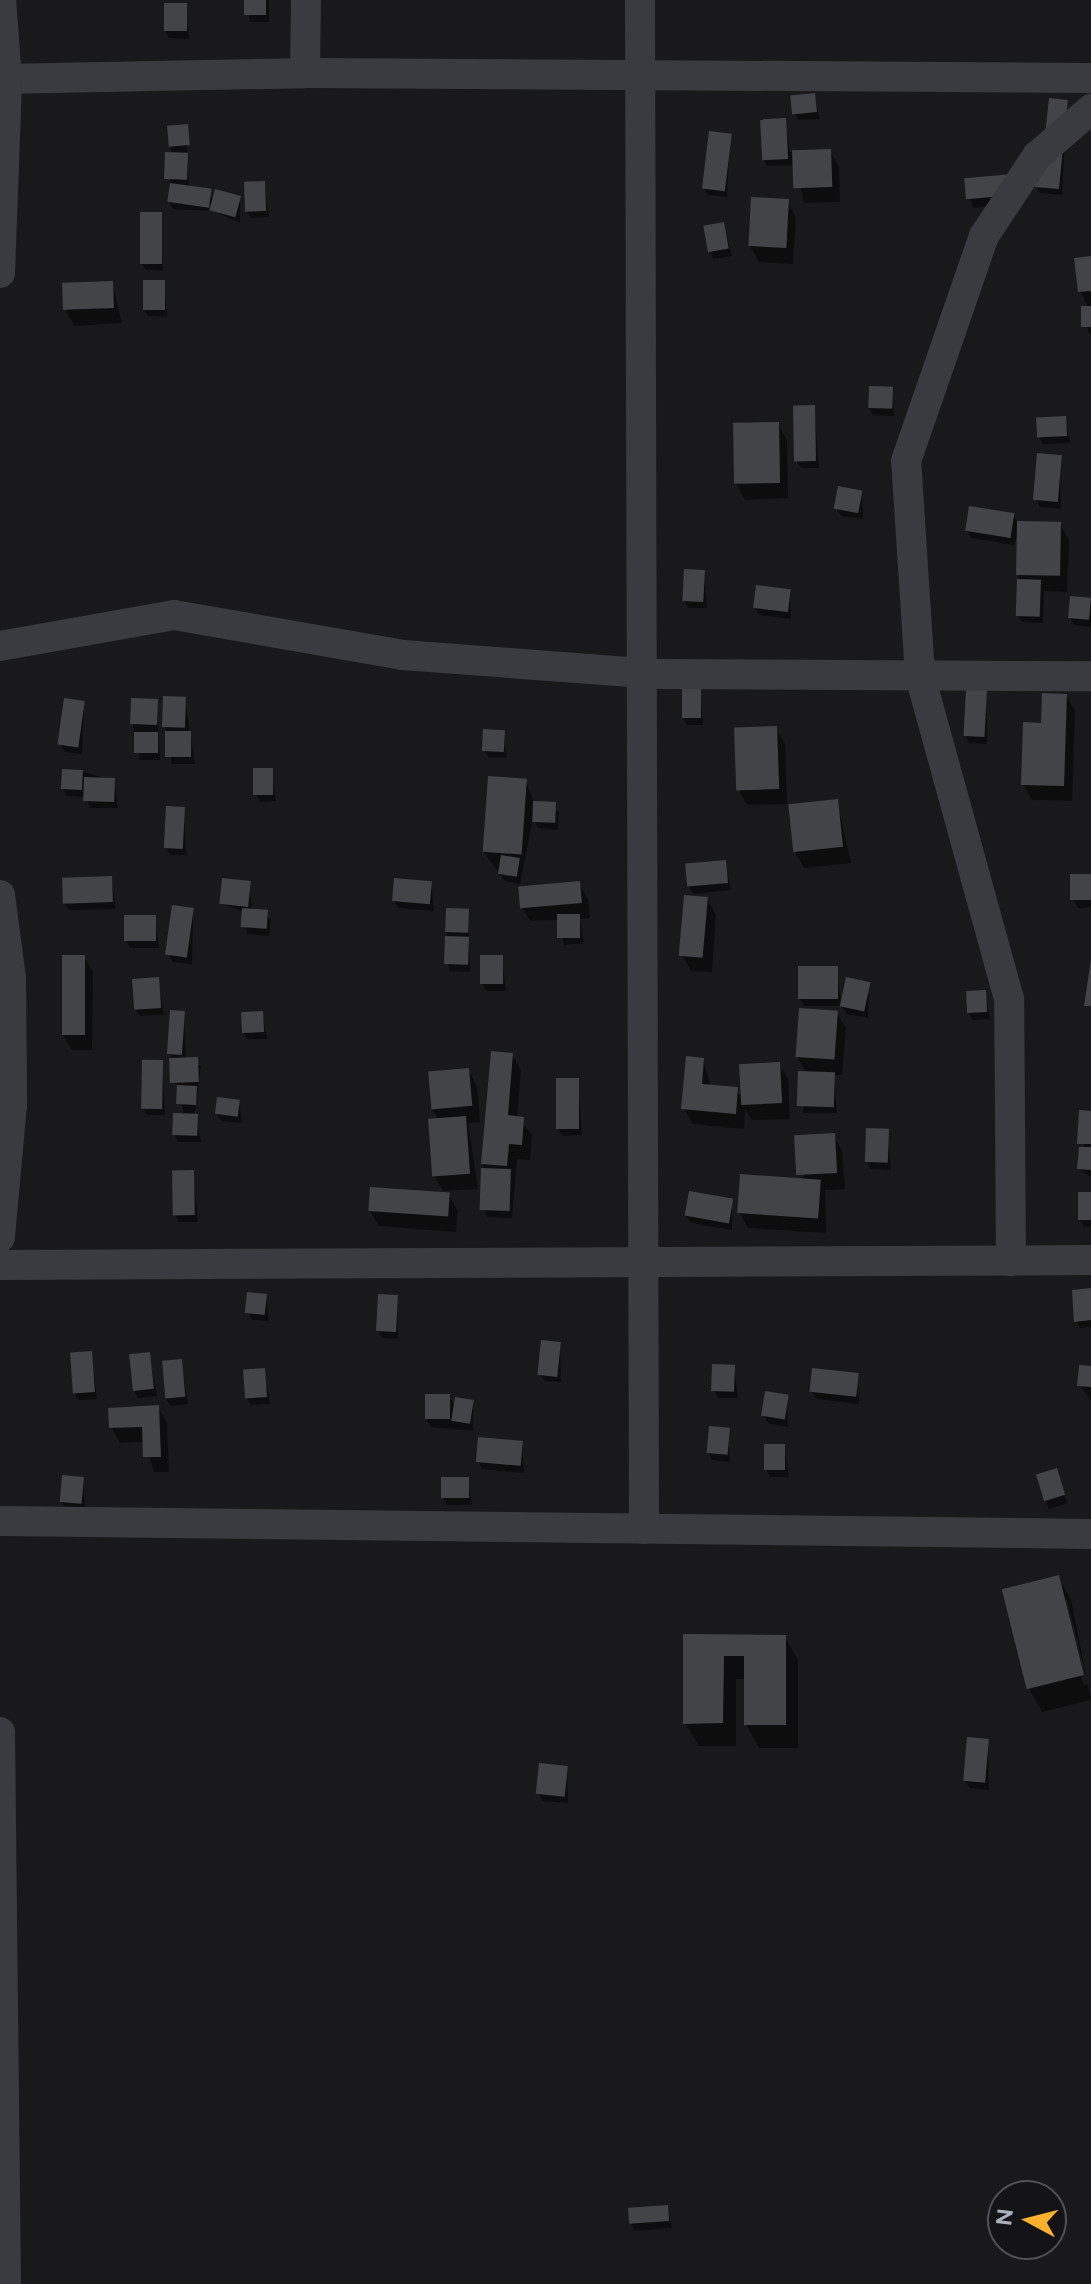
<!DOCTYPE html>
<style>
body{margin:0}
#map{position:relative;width:1091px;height:2284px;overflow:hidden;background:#19191b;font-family:Figtree,sans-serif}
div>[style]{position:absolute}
.shadow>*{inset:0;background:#0007;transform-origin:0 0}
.building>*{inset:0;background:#434448;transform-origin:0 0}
.minor>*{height:30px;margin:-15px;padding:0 15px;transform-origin:15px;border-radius:15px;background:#393b41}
span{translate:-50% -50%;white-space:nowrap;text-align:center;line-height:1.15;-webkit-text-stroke:8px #141416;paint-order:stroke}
.north{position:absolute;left:987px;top:2180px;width:80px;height:80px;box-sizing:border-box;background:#141416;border:2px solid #505258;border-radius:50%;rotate:277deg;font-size:22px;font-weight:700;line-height:32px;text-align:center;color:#aab0bc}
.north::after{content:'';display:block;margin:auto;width:28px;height:36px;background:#ffb02d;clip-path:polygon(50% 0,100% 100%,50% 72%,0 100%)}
</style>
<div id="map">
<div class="shadow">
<i style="clip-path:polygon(246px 0,269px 0,269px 22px,250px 22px)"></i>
<i style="clip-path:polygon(186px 5px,189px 39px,169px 38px,165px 31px)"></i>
<i style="clip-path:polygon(814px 95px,820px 119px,798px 120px,794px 113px)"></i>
<i style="clip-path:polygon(1067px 102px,1062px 195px,1040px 193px,1036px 186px)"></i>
<i style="clip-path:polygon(785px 120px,790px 152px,830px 151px,839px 167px,840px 202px,804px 203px,795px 165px,767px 166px,763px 159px)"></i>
<i style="clip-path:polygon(186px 126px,189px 188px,215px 199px,240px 197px,240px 223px,213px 211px,173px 209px,169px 202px,171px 146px)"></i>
<i style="clip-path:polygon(730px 135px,727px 197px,708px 195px,703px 187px)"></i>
<i style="clip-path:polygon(966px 182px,1018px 202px,973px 208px)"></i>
<i style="clip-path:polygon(264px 183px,269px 217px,251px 218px,247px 211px)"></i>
<i style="clip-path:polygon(787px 201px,796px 217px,793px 264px,759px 262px,750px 246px)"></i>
<i style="clip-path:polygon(160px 214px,163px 271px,146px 270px,141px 263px)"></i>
<i style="clip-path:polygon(723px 224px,732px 256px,714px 259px,710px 252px)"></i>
<i style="clip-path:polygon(1091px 258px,1091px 333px,1088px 333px,1089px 308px,1080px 291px)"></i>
<i style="clip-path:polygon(164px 282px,167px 317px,148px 316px,144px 309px)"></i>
<i style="clip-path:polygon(112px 284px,122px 323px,75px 326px,66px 311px)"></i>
<i style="clip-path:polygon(892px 389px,894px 416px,873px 415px,869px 408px)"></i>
<i style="clip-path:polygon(814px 407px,819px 468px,801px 468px,796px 461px)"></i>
<i style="clip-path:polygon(1065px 418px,1070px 443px,1043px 444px,1039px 437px)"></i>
<i style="clip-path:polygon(778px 424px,787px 440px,788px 498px,745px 500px,736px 484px)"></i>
<i style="clip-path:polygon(1060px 457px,1061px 509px,1040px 507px,1036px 499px)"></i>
<i style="clip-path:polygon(862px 492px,863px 519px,841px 516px,837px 509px)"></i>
<i style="clip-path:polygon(1013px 514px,1018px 523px,1060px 524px,1069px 540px,1067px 592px,1044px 591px,1043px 623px,1022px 622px,1018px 615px,1019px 531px,1014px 545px,971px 538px,967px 531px)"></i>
<i style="clip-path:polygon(704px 572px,707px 608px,688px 608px,684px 600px)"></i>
<i style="clip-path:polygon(790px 590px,791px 619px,759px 615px,755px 608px)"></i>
<i style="clip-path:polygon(1091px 600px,1091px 627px,1074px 625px,1070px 618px)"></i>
<i style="clip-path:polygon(700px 691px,703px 725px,687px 725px,683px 717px)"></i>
<i style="clip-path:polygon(986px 692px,987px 744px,969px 743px,965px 735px)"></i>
<i style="clip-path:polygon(1066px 695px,1075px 711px,1072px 801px,1032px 800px,1023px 784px,1043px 725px)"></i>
<i style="clip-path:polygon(185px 699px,195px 764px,172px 764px,165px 727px)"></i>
<i style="clip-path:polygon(157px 701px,160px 760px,140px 760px,133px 725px)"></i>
<i style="clip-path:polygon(84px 703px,82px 754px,64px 752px,60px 744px)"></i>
<i style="clip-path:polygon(776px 728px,785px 744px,787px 804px,747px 805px,738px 789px)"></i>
<i style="clip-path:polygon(503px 732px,507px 758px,488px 757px,484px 750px)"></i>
<i style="clip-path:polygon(271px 770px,276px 801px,260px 802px,256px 794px)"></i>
<i style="clip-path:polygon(82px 772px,114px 780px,118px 808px,90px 808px,86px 797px,67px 796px,62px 788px)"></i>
<i style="clip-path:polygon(526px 781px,534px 803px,559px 812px,558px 830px,538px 828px,533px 819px,520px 884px,505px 881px,483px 851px)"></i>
<i style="clip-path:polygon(837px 801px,851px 863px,804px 868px,795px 852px)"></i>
<i style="clip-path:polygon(184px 809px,186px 855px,170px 855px,166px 848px)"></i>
<i style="clip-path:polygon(725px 862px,731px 890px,694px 894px,689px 887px)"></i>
<i style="clip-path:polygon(1091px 876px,1091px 907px,1078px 908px,1073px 900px)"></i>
<i style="clip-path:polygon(111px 878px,116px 909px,69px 910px,64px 903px)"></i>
<i style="clip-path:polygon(249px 883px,252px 911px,271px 919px,269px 936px,247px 934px,244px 912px,222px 904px)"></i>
<i style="clip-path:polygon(431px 883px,434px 911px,398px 908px,394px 901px)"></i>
<i style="clip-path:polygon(579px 884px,588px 899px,590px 918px,580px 919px,584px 943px,564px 945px,559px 920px,530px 921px,521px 905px)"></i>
<i style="clip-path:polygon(707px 899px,716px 915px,712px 972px,691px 971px,682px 955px)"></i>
<i style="clip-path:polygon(193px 910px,192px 964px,173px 962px,169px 955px)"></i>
<i style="clip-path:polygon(468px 911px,470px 972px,449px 971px,447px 931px)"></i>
<i style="clip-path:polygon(155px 917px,159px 948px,130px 948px,126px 940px)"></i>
<i style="clip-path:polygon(84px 957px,93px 972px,92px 1050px,72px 1050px,63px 1035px)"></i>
<i style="clip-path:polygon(502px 957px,506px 991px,486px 991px,482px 983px)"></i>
<i style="clip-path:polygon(837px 968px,841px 1004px,869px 984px,868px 1018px,847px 1014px,842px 1006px,804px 1006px,800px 999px)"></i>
<i style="clip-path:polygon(158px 979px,164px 1015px,140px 1016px,135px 1009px)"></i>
<i style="clip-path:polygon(985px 992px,990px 1019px,973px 1020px,969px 1013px)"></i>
<i style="clip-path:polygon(184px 1013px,186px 1059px,201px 1066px,195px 1112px,201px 1142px,178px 1142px,174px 1134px,184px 1115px,170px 1053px)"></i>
<i style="clip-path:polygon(262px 1013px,267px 1039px,247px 1039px,243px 1032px)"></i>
<i style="clip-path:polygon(837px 1013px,846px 1028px,842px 1075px,834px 1075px,837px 1113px,803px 1113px,807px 1073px,797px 1057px)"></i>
<i style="clip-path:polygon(512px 1055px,521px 1070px,517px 1118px,532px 1134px,530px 1160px,517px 1159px,512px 1218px,486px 1217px,483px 1163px)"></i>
<i style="clip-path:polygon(703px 1059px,711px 1087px,736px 1089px,742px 1099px,779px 1064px,788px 1079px,790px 1119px,752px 1120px,745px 1109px,744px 1129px,693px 1124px,684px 1108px)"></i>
<i style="clip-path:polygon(162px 1062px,165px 1115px,147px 1115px,143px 1108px)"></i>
<i style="clip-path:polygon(468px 1070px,477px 1086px,480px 1122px,468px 1123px,478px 1189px,443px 1191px,434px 1176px,439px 1120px,432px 1109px)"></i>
<i style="clip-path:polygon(578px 1080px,582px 1135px,563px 1136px,558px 1129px)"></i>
<i style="clip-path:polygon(239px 1102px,242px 1123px,221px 1121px,217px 1113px)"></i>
<i style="clip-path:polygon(1091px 1113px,1091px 1177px,1079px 1169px)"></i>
<i style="clip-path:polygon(887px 1131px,891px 1170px,871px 1169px,867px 1162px)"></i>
<i style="clip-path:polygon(833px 1135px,842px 1150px,845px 1189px,825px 1190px,826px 1233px,748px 1228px,739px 1212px,801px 1180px)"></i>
<i style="clip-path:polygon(193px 1172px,198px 1222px,179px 1222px,175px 1215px)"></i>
<i style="clip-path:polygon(1091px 1194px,1091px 1226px,1084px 1227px,1080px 1219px)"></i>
<i style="clip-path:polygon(449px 1195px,458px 1211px,456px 1232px,379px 1226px,370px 1211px)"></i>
<i style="clip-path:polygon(732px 1200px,732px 1230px,691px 1223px,686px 1216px)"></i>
<i style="clip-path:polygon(1091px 1290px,1091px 1327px,1080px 1328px,1076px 1321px)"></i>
<i style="clip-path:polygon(266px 1296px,269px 1321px,252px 1320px,248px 1313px)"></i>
<i style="clip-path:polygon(397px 1297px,398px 1339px,382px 1338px,378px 1330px)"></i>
<i style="clip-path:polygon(560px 1343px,561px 1382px,544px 1381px,540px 1374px)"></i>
<i style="clip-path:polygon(91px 1353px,97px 1399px,79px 1400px,74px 1393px)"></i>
<i style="clip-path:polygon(149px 1354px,157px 1396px,138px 1398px,134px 1391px)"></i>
<i style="clip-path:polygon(181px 1361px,188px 1404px,171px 1406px,166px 1399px)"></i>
<i style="clip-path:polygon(734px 1367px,738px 1398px,718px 1398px,714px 1390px)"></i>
<i style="clip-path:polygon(1091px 1368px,1091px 1401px,1080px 1385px)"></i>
<i style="clip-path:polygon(264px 1370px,270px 1404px,251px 1405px,247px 1398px)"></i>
<i style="clip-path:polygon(857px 1375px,859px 1404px,816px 1399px,812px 1392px)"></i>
<i style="clip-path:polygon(449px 1396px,455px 1407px,473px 1402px,473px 1431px,431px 1427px,427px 1420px)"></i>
<i style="clip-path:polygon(787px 1396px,788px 1427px,768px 1423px,764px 1416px)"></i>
<i style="clip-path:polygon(158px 1407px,167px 1423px,169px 1472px,154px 1472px,145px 1442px,120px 1443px,111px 1427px)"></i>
<i style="clip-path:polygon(728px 1430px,730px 1462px,712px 1460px,708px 1453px)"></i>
<i style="clip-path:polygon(522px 1443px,524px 1473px,482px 1469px,478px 1461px)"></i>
<i style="clip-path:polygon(784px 1446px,789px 1477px,770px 1477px,766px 1469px)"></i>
<i style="left:1056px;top:1470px;width:35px;height:19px;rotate:72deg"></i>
<i style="clip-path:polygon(83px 1479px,85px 1511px,66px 1509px,62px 1502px)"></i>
<i style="clip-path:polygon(468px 1479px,472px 1505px,447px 1505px,443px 1498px)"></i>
<i style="clip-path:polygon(evenodd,1058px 1577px,1071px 1600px,1091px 1700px,1042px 1712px,1029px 1689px,1058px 1577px,1063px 1600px,1067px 1600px,1088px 1684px,1084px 1685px,1063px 1600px)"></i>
<i style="clip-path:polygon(685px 1636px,785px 1637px,798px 1660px,798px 1748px,759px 1748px,746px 1724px,746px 1679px,736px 1679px,736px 1746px,699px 1746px,685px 1723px)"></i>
<i style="clip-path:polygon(988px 1741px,989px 1790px,970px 1788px,965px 1781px)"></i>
<i style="clip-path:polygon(567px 1768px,568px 1803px,543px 1801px,538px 1793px)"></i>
<i style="clip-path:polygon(667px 2207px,672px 2228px,635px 2231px,631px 2224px)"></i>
</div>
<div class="building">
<i style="left:244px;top:0;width:22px;height:15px"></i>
<i style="left:164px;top:3px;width:23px;height:28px"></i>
<i style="left:815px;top:93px;width:19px;height:25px;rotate:84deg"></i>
<i style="left:1049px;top:98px;width:19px;height:35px;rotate:6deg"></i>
<i style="left:786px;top:118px;width:41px;height:26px;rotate:87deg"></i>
<i style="left:188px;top:124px;width:21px;height:21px;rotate:85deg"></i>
<i style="left:709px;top:131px;width:23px;height:58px;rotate:7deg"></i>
<i style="clip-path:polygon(1064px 137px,1059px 189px,1034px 187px)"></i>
<i style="left:831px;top:149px;width:38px;height:39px;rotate:88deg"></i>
<i style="left:165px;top:152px;width:23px;height:27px;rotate:2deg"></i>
<i style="left:1013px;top:174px;width:21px;height:49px;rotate:85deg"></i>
<i style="left:265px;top:181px;width:30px;height:21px;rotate:88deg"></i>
<i style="left:170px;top:183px;width:42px;height:19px;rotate:8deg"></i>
<i style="left:215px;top:189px;width:27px;height:22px;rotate:15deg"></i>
<i style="left:751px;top:197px;width:38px;height:49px;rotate:3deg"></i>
<i style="left:140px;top:212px;width:22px;height:52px"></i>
<i style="left:724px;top:222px;width:27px;height:21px;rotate:80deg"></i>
<i style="clip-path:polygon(1091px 256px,1091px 291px,1078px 292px,1074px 258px)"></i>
<i style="left:143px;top:280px;width:22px;height:30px"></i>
<i style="left:113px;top:281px;width:27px;height:51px;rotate:88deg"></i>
<i style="left:1081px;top:306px;width:10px;height:21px"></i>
<i style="left:869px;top:386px;width:24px;height:22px;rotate:2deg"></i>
<i style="left:815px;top:405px;width:56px;height:22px;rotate:89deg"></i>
<i style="left:1066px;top:416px;width:20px;height:30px;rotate:87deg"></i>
<i style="left:779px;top:422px;width:61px;height:46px;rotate:89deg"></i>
<i style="left:1037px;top:453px;width:25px;height:47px;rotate:5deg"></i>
<i style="left:838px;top:486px;width:25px;height:23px;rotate:11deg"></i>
<i style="left:969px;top:506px;width:46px;height:25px;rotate:9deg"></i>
<i style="left:1017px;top:521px;width:44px;height:54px;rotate:1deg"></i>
<i style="left:684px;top:569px;width:21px;height:32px;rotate:3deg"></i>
<i style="left:1017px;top:579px;width:24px;height:37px;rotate:2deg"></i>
<i style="left:756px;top:585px;width:35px;height:23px;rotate:7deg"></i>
<i style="left:1070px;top:596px;width:21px;height:22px;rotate:5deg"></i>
<i style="left:682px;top:689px;width:19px;height:29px"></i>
<i style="left:966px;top:689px;width:21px;height:47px;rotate:3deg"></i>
<i style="clip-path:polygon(1042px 693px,1067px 694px,1064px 786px,1021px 785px,1023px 722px,1041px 723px)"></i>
<i style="left:163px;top:696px;width:23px;height:31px;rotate:2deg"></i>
<i style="left:64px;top:698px;width:21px;height:47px;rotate:8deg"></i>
<i style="left:158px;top:699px;width:26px;height:27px;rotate:92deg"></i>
<i style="left:777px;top:726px;width:63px;height:43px;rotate:88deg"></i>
<i style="left:483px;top:729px;width:22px;height:22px;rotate:3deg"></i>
<i style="left:165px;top:731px;width:26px;height:26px"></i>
<i style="left:134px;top:732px;width:24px;height:21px"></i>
<i style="left:253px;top:768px;width:20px;height:27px"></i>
<i style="left:62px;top:769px;width:21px;height:20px;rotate:3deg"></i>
<i style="left:488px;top:776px;width:39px;height:76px;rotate:4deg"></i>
<i style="left:84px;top:777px;width:31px;height:24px;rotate:2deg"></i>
<i style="left:838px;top:799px;width:48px;height:50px;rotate:84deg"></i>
<i style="left:533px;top:801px;width:23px;height:21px;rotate:2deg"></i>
<i style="left:166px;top:806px;width:19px;height:42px;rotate:3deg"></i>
<i style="left:501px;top:855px;width:19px;height:19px;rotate:9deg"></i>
<i style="left:726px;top:860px;width:23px;height:41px;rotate:85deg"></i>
<i style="left:1091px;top:874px;width:26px;height:21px;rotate:90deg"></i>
<i style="left:112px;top:876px;width:26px;height:50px;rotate:88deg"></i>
<i style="left:222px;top:878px;width:29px;height:26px;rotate:6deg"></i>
<i style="left:394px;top:878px;width:38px;height:23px;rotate:5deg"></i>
<i style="left:580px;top:881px;width:22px;height:62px;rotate:85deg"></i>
<i style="left:684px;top:895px;width:24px;height:61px;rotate:5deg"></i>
<i style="left:172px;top:905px;width:22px;height:50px;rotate:8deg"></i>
<i style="left:242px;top:908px;width:26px;height:19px;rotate:4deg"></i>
<i style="left:446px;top:908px;width:23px;height:24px;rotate:2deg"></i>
<i style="left:557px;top:914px;width:23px;height:24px"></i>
<i style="left:124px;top:915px;width:32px;height:26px"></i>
<i style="left:445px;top:936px;width:24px;height:28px;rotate:2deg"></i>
<i style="left:62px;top:955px;width:23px;height:80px"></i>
<i style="left:480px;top:955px;width:23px;height:29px"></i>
<i style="clip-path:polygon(1091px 959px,1091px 1006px,1084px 1006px)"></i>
<i style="left:838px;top:966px;width:33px;height:40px;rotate:90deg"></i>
<i style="left:159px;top:977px;width:31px;height:27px;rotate:86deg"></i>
<i style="left:846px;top:977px;width:25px;height:30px;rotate:12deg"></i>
<i style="left:986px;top:990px;width:22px;height:20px;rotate:87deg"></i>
<i style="left:799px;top:1008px;width:39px;height:49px;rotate:4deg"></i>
<i style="left:170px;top:1010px;width:15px;height:44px;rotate:4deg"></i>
<i style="left:263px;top:1011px;width:21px;height:22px;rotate:87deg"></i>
<i style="clip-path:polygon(491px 1051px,513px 1053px,508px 1115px,524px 1117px,522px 1145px,509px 1144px,507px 1166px,481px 1164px)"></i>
<i style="clip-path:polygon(686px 1056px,704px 1058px,702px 1084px,738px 1087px,736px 1114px,681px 1109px)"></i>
<i style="left:198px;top:1057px;width:25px;height:29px;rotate:88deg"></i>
<i style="left:163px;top:1060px;width:49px;height:21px;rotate:91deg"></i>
<i style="left:780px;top:1062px;width:41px;height:41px;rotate:87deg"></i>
<i style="left:469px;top:1068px;width:38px;height:41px;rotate:85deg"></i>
<i style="left:798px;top:1071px;width:37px;height:35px;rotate:2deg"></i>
<i style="left:556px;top:1078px;width:23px;height:51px"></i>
<i style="left:177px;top:1085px;width:20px;height:19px;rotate:3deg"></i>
<i style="left:217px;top:1097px;width:23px;height:17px;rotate:7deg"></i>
<i style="clip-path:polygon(1079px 1110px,1091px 1111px,1091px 1144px,1077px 1144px)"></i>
<i style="left:173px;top:1113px;width:25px;height:22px;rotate:2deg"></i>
<i style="left:466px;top:1116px;width:58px;height:38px;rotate:86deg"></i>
<i style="left:866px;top:1128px;width:23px;height:34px;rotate:2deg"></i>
<i style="left:835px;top:1133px;width:40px;height:41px;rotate:87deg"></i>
<i style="clip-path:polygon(1079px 1147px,1091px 1147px,1091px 1170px,1077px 1169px)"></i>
<i style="left:481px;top:1168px;width:30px;height:42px;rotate:2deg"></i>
<i style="left:194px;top:1170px;width:45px;height:22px;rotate:89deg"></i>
<i style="left:740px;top:1174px;width:81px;height:39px;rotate:4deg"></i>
<i style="left:370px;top:1187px;width:80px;height:24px;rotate:4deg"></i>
<i style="left:689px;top:1191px;width:45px;height:25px;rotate:10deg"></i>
<i style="left:1091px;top:1192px;width:28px;height:13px;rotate:90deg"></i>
<i style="clip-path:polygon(1091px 1288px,1091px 1320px,1074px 1322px,1072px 1290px)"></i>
<i style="left:247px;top:1292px;width:20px;height:21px;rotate:6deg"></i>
<i style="left:378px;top:1294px;width:20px;height:37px;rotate:3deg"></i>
<i style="left:541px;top:1340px;width:20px;height:35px;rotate:6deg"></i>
<i style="left:92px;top:1351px;width:41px;height:22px;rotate:86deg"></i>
<i style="left:150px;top:1352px;width:37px;height:21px;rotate:84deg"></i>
<i style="left:182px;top:1359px;width:38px;height:20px;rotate:85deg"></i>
<i style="left:712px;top:1364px;width:23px;height:27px;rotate:2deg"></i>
<i style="clip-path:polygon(1079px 1365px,1091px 1366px,1091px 1387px,1077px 1386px)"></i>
<i style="left:265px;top:1368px;width:29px;height:22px;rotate:86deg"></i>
<i style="left:812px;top:1368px;width:47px;height:24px;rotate:6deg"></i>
<i style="left:765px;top:1391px;width:24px;height:25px;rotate:9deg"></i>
<i style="left:450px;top:1394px;width:25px;height:25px;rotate:90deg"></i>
<i style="left:455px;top:1397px;width:19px;height:24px;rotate:9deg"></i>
<i style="clip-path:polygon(159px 1405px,161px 1457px,143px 1457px,142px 1427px,109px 1428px,108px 1408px)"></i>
<i style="left:709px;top:1426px;width:21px;height:27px;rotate:5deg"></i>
<i style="left:478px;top:1437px;width:45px;height:25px;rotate:5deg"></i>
<i style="left:764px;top:1444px;width:21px;height:26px"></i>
<i style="left:1057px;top:1468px;width:28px;height:22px;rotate:73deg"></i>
<i style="left:62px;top:1475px;width:22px;height:27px;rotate:5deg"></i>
<i style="left:441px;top:1477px;width:28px;height:21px"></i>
<i style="left:1059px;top:1575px;width:103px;height:59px;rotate:76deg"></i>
<i style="clip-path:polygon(683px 1634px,786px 1635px,786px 1725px,744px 1725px,744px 1656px,724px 1656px,723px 1723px,683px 1724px)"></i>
<i style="left:967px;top:1737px;width:22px;height:44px;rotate:5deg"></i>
<i style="left:539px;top:1763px;width:29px;height:31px;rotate:6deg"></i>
<i style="left:668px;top:2205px;width:16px;height:40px;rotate:86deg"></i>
</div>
<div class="minor">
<i style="left:640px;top:0;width:1529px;rotate:89.85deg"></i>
<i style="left:305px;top:73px;width:73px;rotate:-89.2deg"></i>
<i style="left:0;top:79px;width:305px;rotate:-1.1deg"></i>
<i style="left:305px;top:73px;width:786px;rotate:0.36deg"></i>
<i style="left:0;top:273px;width:194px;rotate:-87.9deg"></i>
<i style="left:7px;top:79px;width:79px;rotate:-94.3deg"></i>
<i style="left:0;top:646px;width:177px;rotate:-10.1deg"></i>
<i style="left:174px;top:615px;width:232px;rotate:9.9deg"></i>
<i style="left:403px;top:655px;width:252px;rotate:4.3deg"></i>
<i style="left:654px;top:674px;width:437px;rotate:0.3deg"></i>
<i style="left:0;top:895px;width:84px;rotate:82.5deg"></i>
<i style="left:11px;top:978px;width:127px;rotate:89.5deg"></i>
<i style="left:12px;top:1105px;width:133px;rotate:95.2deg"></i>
<i style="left:1011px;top:1261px;width:262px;rotate:-90.4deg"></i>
<i style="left:1009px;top:999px;width:336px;rotate:-105.4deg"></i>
<i style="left:920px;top:675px;width:214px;rotate:-93.7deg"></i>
<i style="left:906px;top:461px;width:238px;rotate:-70.9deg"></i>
<i style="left:984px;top:236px;width:96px;rotate:-56.5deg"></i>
<i style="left:1037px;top:156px;width:72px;rotate:-41deg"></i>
<i style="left:0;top:1265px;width:1091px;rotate:-0.26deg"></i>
<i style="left:0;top:1521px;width:1091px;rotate:0.68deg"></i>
<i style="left:0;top:1732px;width:552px;rotate:89.38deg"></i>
</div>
<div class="north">N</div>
</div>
